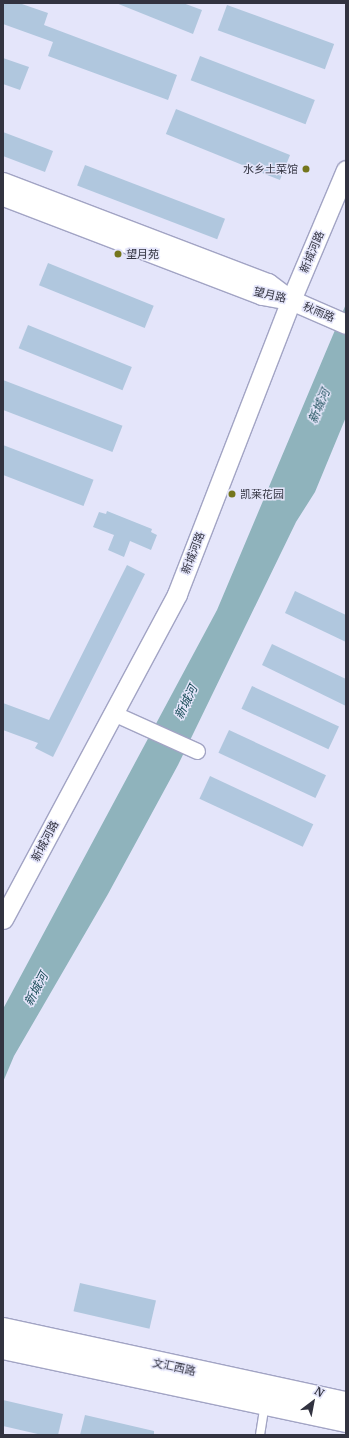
<!DOCTYPE html>
<meta charset="utf-8">
<style>
body{margin:0}
#map{position:relative;width:349px;height:1438px;overflow:hidden;background:#e4e5fa;font-family:Merriweather,"Noto Sans SC",serif}
div>[style]{position:absolute}
.water>*{inset:0;background:#8fb3bc}
.building>*{inset:0;background:#b0c7de;transform-origin:0 0}
.roads{filter:drop-shadow(1px 0 #a2a4c4) drop-shadow(-1px 0 #a2a4c4) drop-shadow(0 1px #a2a4c4) drop-shadow(0 -1px #a2a4c4)}
.service>*{height:8px;margin:-4px;padding:0 4px;transform-origin:4px;border-radius:4px;background:#fff}
.minor>*{height:15px;margin:-7.5px;padding:0 7.5px;transform-origin:7.5px;border-radius:7.5px;background:#fff}
.tertiary>*{height:19px;margin:-9.5px;padding:0 9.5px;transform-origin:9.5px;border-radius:9.5px;background:#fff}
.secondary>*{height:22px;margin:-11px;padding:0 11px;transform-origin:11px;border-radius:11px;background:#fff}
.dots>*{width:11px;height:11px;translate:-50% -50%;box-sizing:border-box;border:2px solid #e4e5fa;border-radius:50%}
span{translate:-50% -50%;white-space:nowrap;text-align:center;line-height:1.15;-webkit-text-stroke:3px #e4e5fa;paint-order:stroke}
.poi-label{font-size:11px;color:#323340}
.right{translate:-100% -50%;text-align:right}
.left{translate:0 -50%;text-align:left}
.street-label{font-size:11px;color:#323340}
.water-label{font-size:12px;color:#164a55;font-style:italic}
.frame{position:absolute;inset:0;border:4px solid #323340;pointer-events:none}
.north{position:absolute;left:293px;top:1382px;width:40px;height:40px;-webkit-text-stroke:3px #e4e5fa;paint-order:stroke;rotate:32deg;font-size:11px;font-weight:700;line-height:16px;text-align:center;color:#323340}
.north::after{content:'';display:block;margin:auto;width:14px;height:18px;background:#323340;clip-path:polygon(50% 0,100% 100%,50% 72%,0 100%)}
</style>
<div id="map">
<div class="water">
<i style="clip-path:polygon(346px 304px,346px 417px,315px 492px,296px 522px,178px 765px,108px 894px,14px 1056px,3px 1082px,3px 1009px,217px 610px)"></i>
</div>
<div class="building">
<i style="clip-path:polygon(3px 3px,19px 3px,48px 13px,44px 25px,177px 75px,168px 100px,48px 56px,53px 42px,3px 24px)"></i>
<i style="clip-path:polygon(116px 3px,183px 3px,202px 10px,193px 34px)"></i>
<i style="left:227px;top:5px;width:114px;height:27px;rotate:20deg"></i>
<i style="left:200px;top:56px;width:123px;height:26px;rotate:21deg"></i>
<i style="clip-path:polygon(3px 58px,29px 67px,20px 90px,3px 84px)"></i>
<i style="left:176px;top:109px;width:123px;height:27px;rotate:22deg"></i>
<i style="clip-path:polygon(3px 132px,53px 151px,45px 172px,3px 156px)"></i>
<i style="left:85px;top:165px;width:150px;height:22px;rotate:21deg"></i>
<i style="left:48px;top:263px;width:114px;height:24px;rotate:22deg"></i>
<i style="left:28px;top:325px;width:112px;height:25px;rotate:22deg"></i>
<i style="left:3px;top:380px;width:128px;height:28px;rotate:21deg"></i>
<i style="left:3px;top:445px;width:97px;height:28px;rotate:21deg"></i>
<i style="clip-path:polygon(107px 511px,152px 529px,151px 532px,157px 535px,151px 550px,130px 541px,124px 557px,108px 550px,114px 535px,93px 527px,99px 512px,106px 514px)"></i>
<i style="clip-path:polygon(127px 565px,145px 574px,53px 757px,35px 748px,38px 743px,3px 730px,3px 703px,49px 720px)"></i>
<i style="clip-path:polygon(295px 591px,346px 615px,346px 642px,285px 613px)"></i>
<i style="clip-path:polygon(272px 644px,346px 679px,346px 706px,262px 665px)"></i>
<i style="left:252px;top:686px;width:96px;height:25px;rotate:25deg"></i>
<i style="left:229px;top:730px;width:107px;height:25px;rotate:25deg"></i>
<i style="left:210px;top:776px;width:114px;height:25px;rotate:25deg"></i>
<i style="left:80px;top:1283px;width:78px;height:29px;rotate:13deg"></i>
<i style="clip-path:polygon(3px 1400px,63px 1414px,58px 1435px,42px 1435px,3px 1426px)"></i>
<i style="clip-path:polygon(85px 1415px,154px 1431px,154px 1435px,80px 1435px)"></i>
</div>
<div class="roads">
<div class="service">
<i style="left:260px;top:1435px;width:31px;rotate:-81deg"></i>
</div>
<div class="minor">
<i style="left:113px;top:713px;width:92px;rotate:24.3deg"></i>
</div>
<div class="tertiary">
<i style="left:3px;top:182px;width:284px;rotate:20.9deg"></i>
<i style="left:268px;top:283px;width:25px;rotate:37deg"></i>
<i style="left:3px;top:196px;width:277px;rotate:20.9deg"></i>
<i style="left:262px;top:295px;width:29px;rotate:10deg"></i>
<i style="left:291px;top:300px;width:60px;rotate:23.6deg"></i>
<i style="left:3px;top:919px;width:369px;rotate:-61.8deg"></i>
<i style="left:177px;top:594px;width:315px;rotate:-68.8deg"></i>
<i style="left:291px;top:300px;width:141px;rotate:-67.1deg"></i>
</div>
<div class="secondary">
<i style="left:3px;top:1329px;width:351px;rotate:12.2deg"></i>
<i style="left:3px;top:1348px;width:351px;rotate:12deg"></i>
</div>
</div>
<div class="dots">
<i style="left:306px;top:169px;background:#74761d"></i>
<i style="left:118px;top:254px;background:#74761d"></i>
<i style="left:232px;top:494px;background:#74761d"></i>
</div>
<div class="poi-label">
<span class="right" style="left:298px;top:169px">水乡土菜馆</span>
<span class="left" style="left:126px;top:254px">望月苑</span>
<span class="left" style="left:240px;top:494px">凯莱花园</span>
</div>
<div class="street-label">
<span style="left:312px;top:252px;rotate:-67deg">新城河路</span>
<span style="left:270px;top:295px;rotate:13deg">望月路</span>
<span style="left:319px;top:312px;rotate:23deg">秋雨路</span>
<span style="left:193px;top:553px;rotate:-69deg">新城河路</span>
<span style="left:45px;top:841px;rotate:-62deg">新城河路</span>
<span style="left:174px;top:1367px;rotate:12deg">文汇西路</span>
</div>
<div class="water-label">
<span style="left:319px;top:406px;rotate:-67deg">新城河</span>
<span style="left:186px;top:702px;rotate:-64deg">新城河</span>
<span style="left:36px;top:989px;rotate:-62deg">新城河</span>
</div>
<div class="frame"></div>
<div class="north">N</div>
</div>
